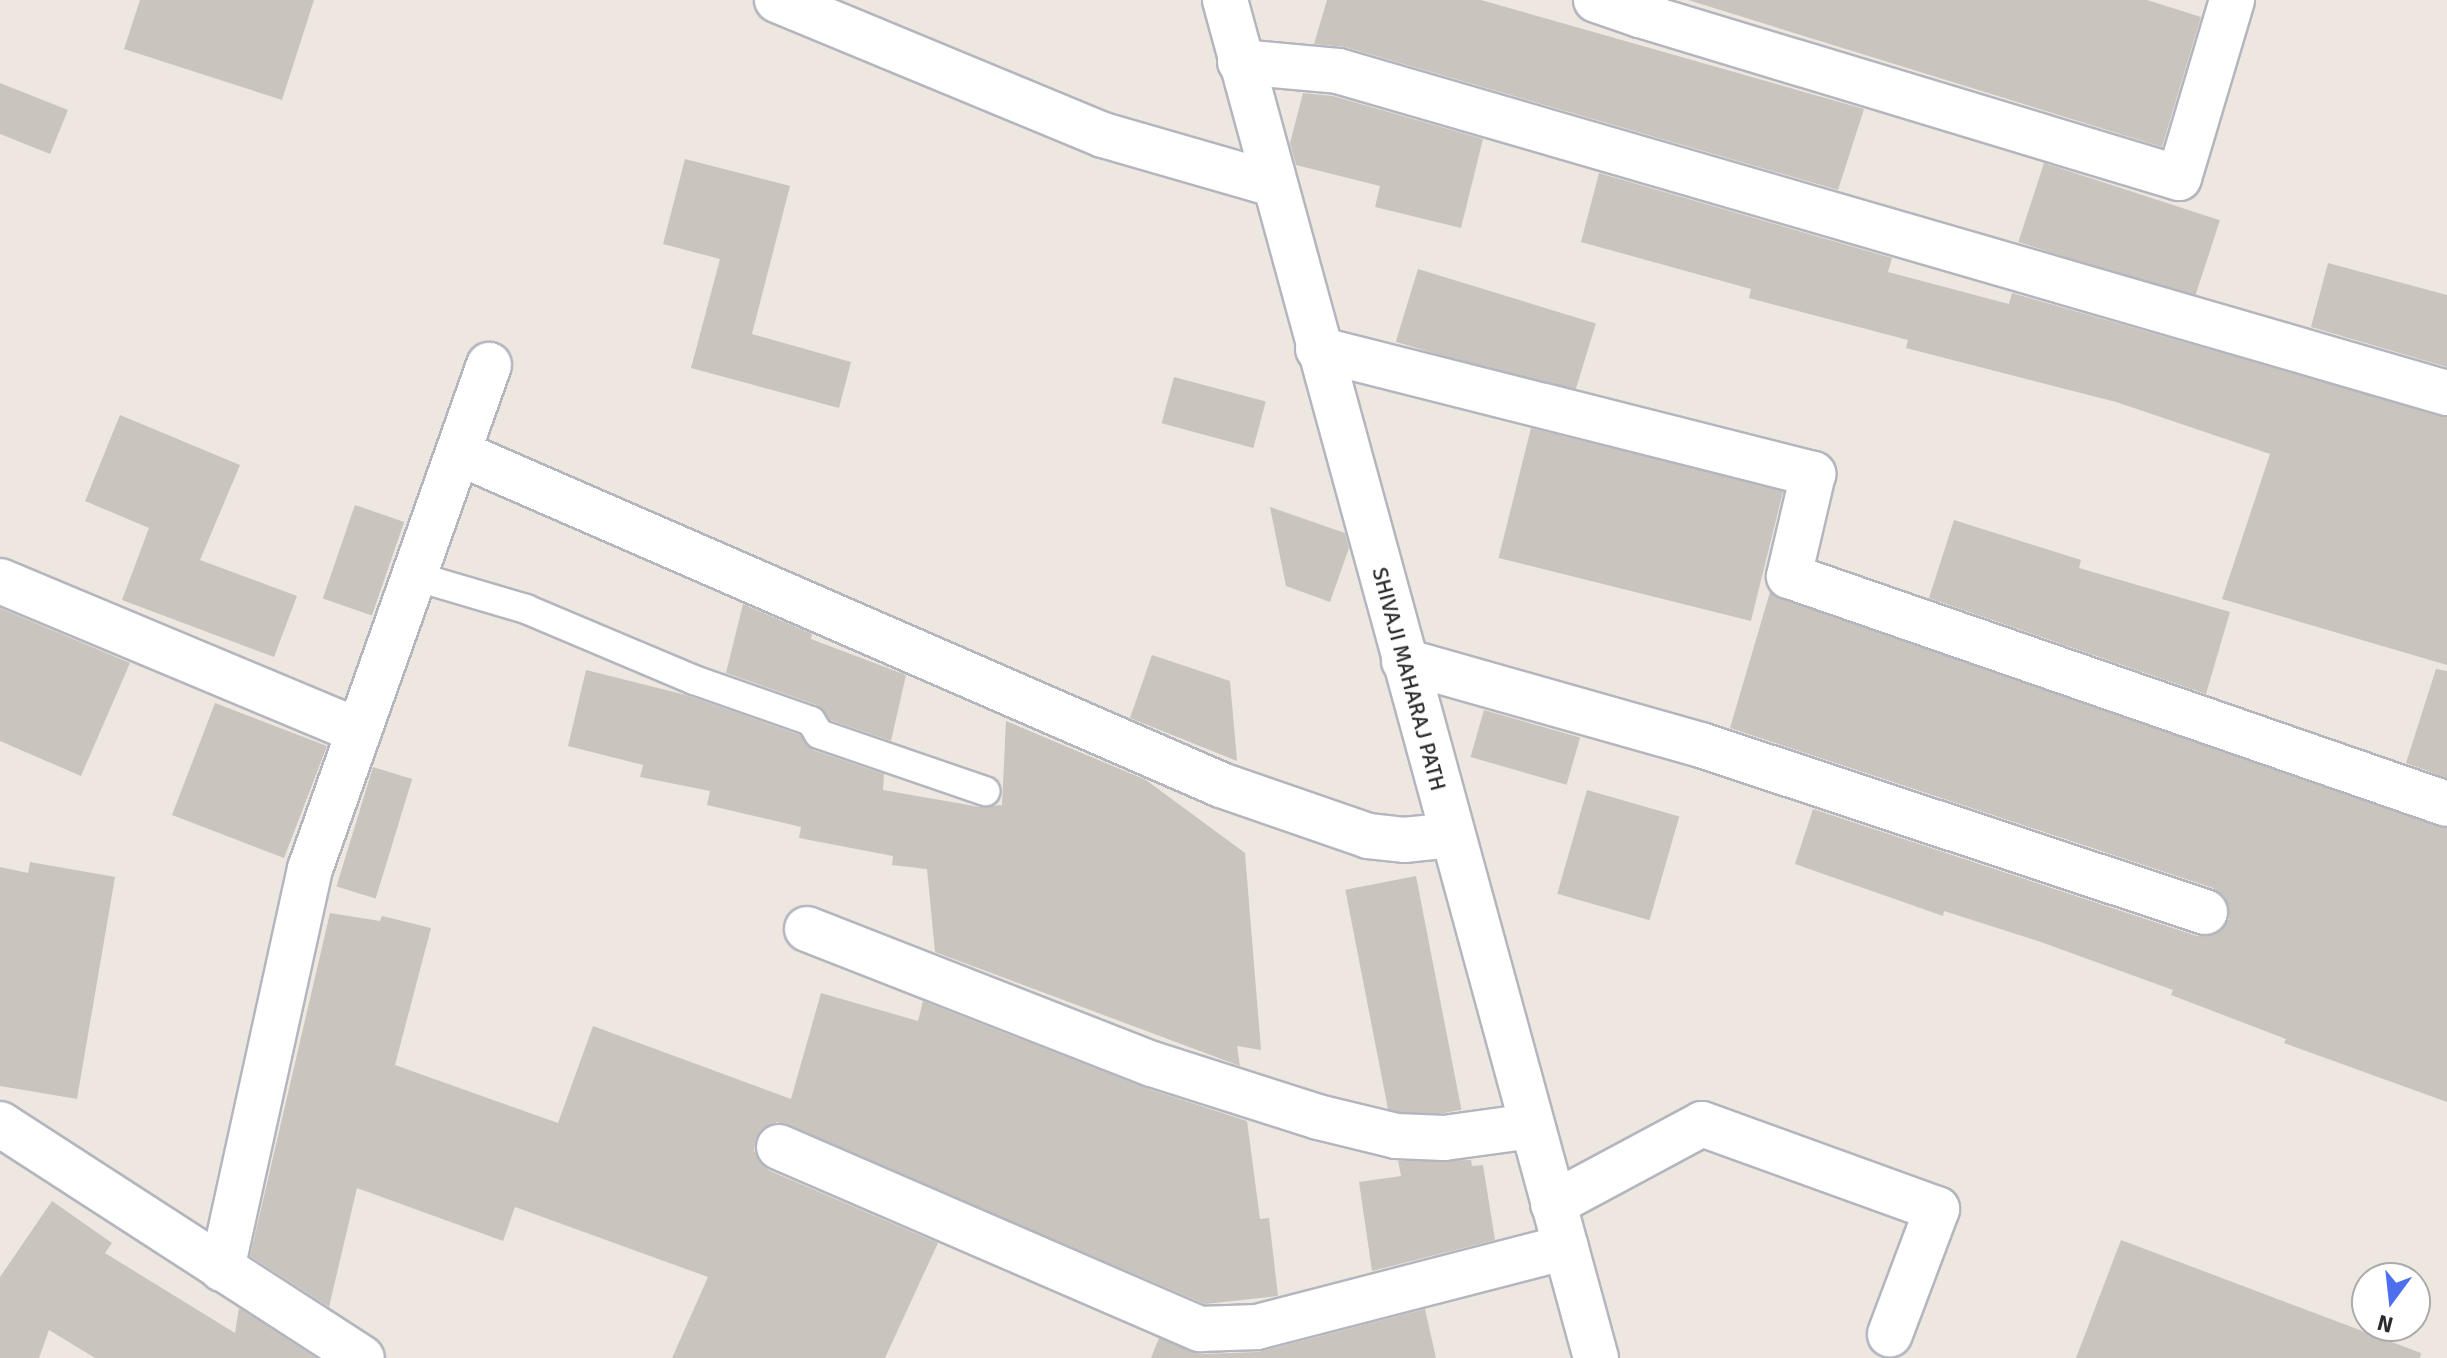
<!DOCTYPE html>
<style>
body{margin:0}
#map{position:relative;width:2447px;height:1358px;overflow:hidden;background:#ede7e0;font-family:Signika,sans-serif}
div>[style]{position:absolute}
.building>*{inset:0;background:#c9c5be;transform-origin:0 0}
.roads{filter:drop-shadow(2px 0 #b3b6bf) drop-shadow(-2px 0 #b3b6bf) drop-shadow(0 2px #b3b6bf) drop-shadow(0 -2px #b3b6bf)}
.service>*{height:28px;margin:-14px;padding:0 14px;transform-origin:14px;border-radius:14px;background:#fff}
.minor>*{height:44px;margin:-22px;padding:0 22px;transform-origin:22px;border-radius:22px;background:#fff}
span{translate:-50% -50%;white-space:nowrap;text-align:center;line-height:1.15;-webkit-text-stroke:8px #fff;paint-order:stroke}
.street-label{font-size:22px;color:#2c2c2c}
.north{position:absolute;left:2351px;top:1262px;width:80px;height:80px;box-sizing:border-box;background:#fff;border:2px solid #ababab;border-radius:50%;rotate:195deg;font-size:22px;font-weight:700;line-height:32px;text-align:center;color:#2c2c2c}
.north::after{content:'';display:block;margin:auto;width:28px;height:36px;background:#4d6eed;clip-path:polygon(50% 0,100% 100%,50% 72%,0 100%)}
</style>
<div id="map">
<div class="building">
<i style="clip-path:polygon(140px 0,314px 0,282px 100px,124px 49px)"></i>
<i style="clip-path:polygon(1327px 0,1481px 0,1864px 109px,1838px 190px,1345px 47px,1314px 44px)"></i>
<i style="clip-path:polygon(1688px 0,2147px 0,2201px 17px,2162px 147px)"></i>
<i style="clip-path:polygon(0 83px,68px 110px,50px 154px,0 134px)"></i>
<i style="clip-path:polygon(1303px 93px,1333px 96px,1483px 139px,1461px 228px,1375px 207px,1380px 186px,1296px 165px,1290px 143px)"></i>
<i style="clip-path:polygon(685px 159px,790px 186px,752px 334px,851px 362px,839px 408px,691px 368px,720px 259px,663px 244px)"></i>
<i style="left:2044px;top:163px;width:185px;height:83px;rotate:18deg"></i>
<i style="clip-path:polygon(1599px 173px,1892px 258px,1888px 272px,2009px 304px,2012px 293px,2447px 417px,2447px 665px,2222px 599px,2270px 454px,2116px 402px,1906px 348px,1908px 340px,1749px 298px,1751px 289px,1581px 242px)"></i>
<i style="clip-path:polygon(2328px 263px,2447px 295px,2447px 367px,2311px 327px)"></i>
<i style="left:1418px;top:269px;width:186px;height:76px;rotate:17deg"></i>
<i style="left:1174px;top:377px;width:95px;height:48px;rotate:15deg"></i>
<i style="clip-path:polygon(120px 415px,240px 465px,200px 560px,297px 596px,274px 657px,122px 600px,149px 528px,85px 501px)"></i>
<i style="left:1531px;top:428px;width:260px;height:134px;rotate:14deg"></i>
<i style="left:355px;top:505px;width:52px;height:99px;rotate:19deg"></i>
<i style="clip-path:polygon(1270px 507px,1345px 533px,1349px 548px,1330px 602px,1286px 586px)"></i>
<i style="clip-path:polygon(1954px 520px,2081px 560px,2079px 568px,2230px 612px,2206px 694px,1929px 598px)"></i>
<i style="clip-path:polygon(1770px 592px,2447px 828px,2447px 1102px,2284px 1043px,2286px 1039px,2171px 995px,2173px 990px,2038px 941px,1944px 911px,1943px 916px,1795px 864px,1813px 809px,2197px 936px,2221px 931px,2229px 919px,2224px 896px,2213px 888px,1730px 728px)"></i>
<i style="clip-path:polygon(743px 604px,812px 634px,811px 639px,906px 675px,891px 741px,830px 720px,817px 705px,726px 673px)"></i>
<i style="clip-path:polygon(0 608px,130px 663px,81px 776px,0 741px)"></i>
<i style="clip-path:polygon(1152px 655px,1230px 681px,1237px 761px,1130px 718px)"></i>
<i style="clip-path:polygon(2436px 669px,2447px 671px,2447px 778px,2406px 763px)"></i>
<i style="clip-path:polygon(586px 670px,686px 695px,800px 735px,813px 750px,884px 774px,883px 790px,980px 807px,1002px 805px,1006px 721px,1146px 780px,1245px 853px,1261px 1050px,1237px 1046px,1240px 1066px,935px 952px,927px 869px,892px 865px,893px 856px,799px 838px,801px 827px,707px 805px,710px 791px,640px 777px,643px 765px,568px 746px)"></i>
<i style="left:215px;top:703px;width:120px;height:120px;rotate:21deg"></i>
<i style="left:1484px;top:710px;width:100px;height:49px;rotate:16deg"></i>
<i style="left:373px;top:767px;width:41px;height:125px;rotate:17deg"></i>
<i style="left:1587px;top:790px;width:96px;height:108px;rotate:16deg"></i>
<i style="clip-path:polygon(30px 862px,115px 877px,77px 1099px,0 1086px,0 867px,28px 873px)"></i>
<i style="left:1416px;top:876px;width:238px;height:72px;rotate:79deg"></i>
<i style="clip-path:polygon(330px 913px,380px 921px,382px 916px,431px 928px,395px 1065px,558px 1123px,593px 1026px,791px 1099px,821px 993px,918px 1021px,923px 1001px,1143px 1087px,1247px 1121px,1260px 1219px,1269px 1218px,1278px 1296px,1205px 1304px,777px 1122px,756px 1138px,754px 1151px,768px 1170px,938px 1243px,885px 1358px,672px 1358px,708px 1277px,515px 1207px,503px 1241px,357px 1188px,329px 1307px,250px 1256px)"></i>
<i style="clip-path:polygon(1471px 1160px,1472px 1166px,1483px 1165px,1495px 1240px,1372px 1271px,1359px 1182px,1401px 1176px,1398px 1161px)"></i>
<i style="clip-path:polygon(52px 1201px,112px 1243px,105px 1253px,235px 1333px,239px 1308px,316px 1358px,95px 1358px,49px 1330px,39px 1358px,0 1358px,0 1277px)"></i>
<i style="clip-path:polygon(2121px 1240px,2421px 1353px,2420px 1358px,2076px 1358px)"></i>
<i style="clip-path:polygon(1425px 1309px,1436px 1358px,1151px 1358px,1159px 1338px,1200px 1354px,1258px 1352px)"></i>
</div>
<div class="roads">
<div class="service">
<i style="left:414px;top:576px;width:117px;rotate:16.4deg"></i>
<i style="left:526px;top:609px;width:182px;rotate:22.9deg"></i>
<i style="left:694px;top:680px;width:124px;rotate:19.3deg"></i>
<i style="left:811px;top:721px;width:15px;rotate:58deg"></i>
<i style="left:819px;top:734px;width:176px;rotate:19deg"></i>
</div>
<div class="minor">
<i style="left:777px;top:0;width:353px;rotate:22.5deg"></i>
<i style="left:1103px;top:135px;width:177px;rotate:16.1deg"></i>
<i style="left:1225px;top:0;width:1408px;rotate:74.72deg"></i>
<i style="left:1596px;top:0;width:46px;rotate:18.8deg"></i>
<i style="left:1640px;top:15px;width:16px;rotate:-68deg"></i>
<i style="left:1640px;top:15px;width:563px;rotate:16.83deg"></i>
<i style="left:2179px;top:178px;width:186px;rotate:-73.4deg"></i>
<i style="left:1240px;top:62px;width:98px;rotate:5.2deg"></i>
<i style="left:1338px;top:71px;width:1155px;rotate:16.19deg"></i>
<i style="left:1318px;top:349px;width:511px;rotate:14.17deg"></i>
<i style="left:1813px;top:474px;width:105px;rotate:103.2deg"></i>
<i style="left:1789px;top:576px;width:696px;rotate:19.11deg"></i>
<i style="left:459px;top:453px;width:831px;rotate:23.54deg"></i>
<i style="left:1221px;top:785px;width:156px;rotate:19.1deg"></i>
<i style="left:1368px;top:836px;width:36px;rotate:6deg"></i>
<i style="left:1404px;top:840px;width:48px;rotate:-5.9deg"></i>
<i style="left:0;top:581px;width:389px;rotate:22.7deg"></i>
<i style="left:1404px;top:661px;width:309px;rotate:15.8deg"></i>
<i style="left:1701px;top:745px;width:531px;rotate:18.33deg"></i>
<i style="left:807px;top:929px;width:370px;rotate:21.4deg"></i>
<i style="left:1152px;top:1064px;width:174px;rotate:17.7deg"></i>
<i style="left:1318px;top:1117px;width:80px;rotate:13.7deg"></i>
<i style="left:1396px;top:1136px;width:48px;rotate:2.4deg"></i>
<i style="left:1444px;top:1138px;width:89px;rotate:-7.8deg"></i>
<i style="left:0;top:1124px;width:431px;rotate:32.9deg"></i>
<i style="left:779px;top:1147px;width:459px;rotate:23.4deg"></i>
<i style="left:1200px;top:1329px;width:57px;rotate:-2deg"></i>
<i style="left:1257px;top:1327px;width:319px;rotate:-14.5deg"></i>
<i style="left:1553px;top:1204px;width:169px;rotate:-28.2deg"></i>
<i style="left:1702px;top:1124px;width:250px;rotate:19.9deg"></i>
<i style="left:1937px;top:1209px;width:134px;rotate:110.6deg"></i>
<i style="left:222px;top:1269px;width:410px;rotate:-77.6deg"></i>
<i style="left:310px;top:869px;width:535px;rotate:-70.45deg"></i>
</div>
</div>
<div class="street-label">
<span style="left:1409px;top:679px;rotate:75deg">SHIVAJI MAHARAJ PATH</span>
</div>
<div class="north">N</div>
</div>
